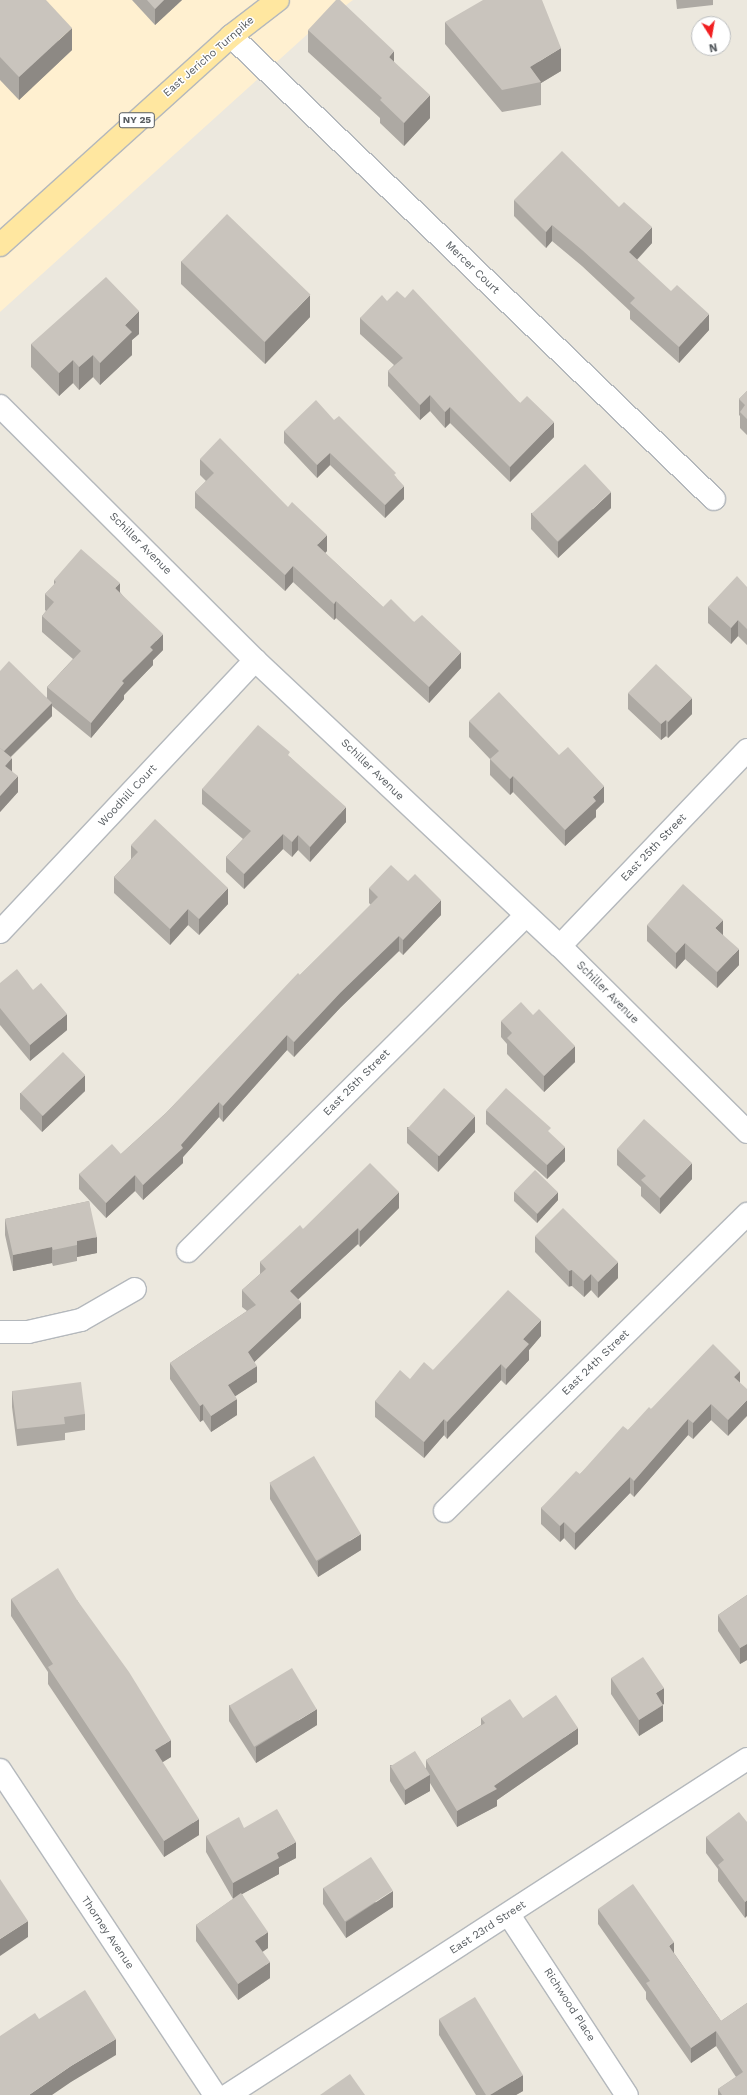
<!DOCTYPE html>
<style>
body{margin:0}
#map{position:relative;width:747px;height:2095px;overflow:hidden;background:#ece8de;font-family:"Work Sans",sans-serif}
div>[style]{position:absolute}
.commercial>*{inset:0;background:#fff0d0}
.roads{filter:drop-shadow(1px 0 #b4b8bc) drop-shadow(-1px 0 #b4b8bc) drop-shadow(0 1px #b4b8bc) drop-shadow(0 -1px #b4b8bc)}
.minor>*{height:22px;margin:-11px;padding:0 11px;transform-origin:11px;border-radius:11px;background:#fff}
.major>*{height:22px;margin:-11px;padding:0 11px;transform-origin:11px;border-radius:11px;background:#ffe7a0}
.wall>*{inset:0;background:#ada9a3}
.shaded-wall>*{inset:0;background:#8d8984;transform-origin:0 0}
.building>*{inset:0;background:#c9c4bd;transform-origin:0 0}
span{translate:-50% -50%;white-space:nowrap;text-align:center;line-height:1.15;-webkit-text-stroke:3px #fff;paint-order:stroke}
.shield-label span{padding:1px 3px;background:#fff;border:1px solid;border-radius:3px;-webkit-text-stroke-width:0}
.shield-label{font-size:10px;color:#575c60;font-weight:700}
.street-label{font-size:11px;color:#575c60}
.north{position:absolute;left:691px;top:16px;width:40px;height:40px;box-sizing:border-box;background:#fff;border:1px solid #bcbebf;border-radius:50%;rotate:169deg;font-size:11px;font-weight:700;line-height:16px;text-align:center;color:#575c60}
.north::after{content:'';display:block;margin:auto;width:14px;height:18px;background:#f11f21;clip-path:polygon(50% 0,100% 100%,50% 72%,0 100%)}
</style>
<div id="map">
<div class="commercial">
<i style="clip-path:polygon(0 0,353px 0,311px 31px,0 312px)"></i>
</div>
<div class="roads">
<div class="minor">
<i style="left:231px;top:36px;width:669px;rotate:43.79deg"></i>
<i style="left:0;top:406px;width:360px;rotate:44.9deg"></i>
<i style="left:255px;top:660px;width:418px;rotate:43.2deg"></i>
<i style="left:560px;top:946px;width:264px;rotate:44.8deg"></i>
<i style="left:0;top:932px;width:373px;rotate:-46.8deg"></i>
<i style="left:560px;top:946px;width:271px;rotate:-46.3deg"></i>
<i style="left:188px;top:1251px;width:475px;rotate:-44.8deg"></i>
<i style="left:0;top:1332px;width:28px"></i>
<i style="left:28px;top:1332px;width:54px;rotate:-12.8deg"></i>
<i style="left:81px;top:1320px;width:62px;rotate:-29.9deg"></i>
<i style="left:445px;top:1511px;width:424px;rotate:-44.5deg"></i>
<i style="left:0;top:1770px;width:390px;rotate:56.5deg"></i>
<i style="left:509px;top:1915px;width:215px;rotate:56.8deg"></i>
<i style="left:228px;top:2095px;width:618px;rotate:-32.92deg"></i>
</div>
<div class="major">
<i style="left:0;top:245px;width:312px;rotate:-42.1deg"></i>
<i style="left:231px;top:36px;width:59px;rotate:-37.5deg"></i>
</div>
</div>
<div class="wall">
<i style="clip-path:polygon(0 0,72px 50px,19px 100px,0 80px)"></i>
<i style="clip-path:polygon(132px 0,182px 0,155px 25px)"></i>
<i style="clip-path:polygon(676px 0,713px 0,713px 5px,677px 9px)"></i>
<i style="clip-path:polygon(445px 22px,561px 71px,541px 83px,541px 105px,502px 112px,445px 44px)"></i>
<i style="clip-path:polygon(308px 30px,394px 62px,430px 118px,404px 146px,380px 123px,380px 118px,308px 52px)"></i>
<i style="clip-path:polygon(514px 200px,652px 243px,637px 260px,709px 330px,679px 363px,630px 319px,630px 311px,582px 266px,552px 241px,546px 248px,514px 216px)"></i>
<i style="clip-path:polygon(181px 261px,310px 317px,265px 364px,181px 284px)"></i>
<i style="clip-path:polygon(387px 301px,520px 403px,554px 437px,510px 482px,450px 423px,445px 428px,430px 411px,420px 420px,388px 386px,388px 371px,394px 365px,360px 334px,360px 318px)"></i>
<i style="clip-path:polygon(139px 334px,132px 340px,132px 355px,100px 385px,93px 377px,79px 390px,73px 383px,59px 396px,31px 367px,31px 344px)"></i>
<i style="clip-path:polygon(747px 391px,747px 435px,740px 428px,740px 416px,739px 415px,739px 399px)"></i>
<i style="clip-path:polygon(334px 420px,396px 477px,404px 499px,385px 518px,330px 465px,317px 478px,284px 443px,284px 431px)"></i>
<i style="clip-path:polygon(200px 459px,327px 551px,325px 553px,383px 607px,414px 622px,461px 668px,429px 703px,336px 618px,334px 620px,293px 582px,285px 591px,195px 508px,195px 492px,206px 481px,200px 475px)"></i>
<i style="clip-path:polygon(611px 508px,558px 558px,531px 529px,531px 513px)"></i>
<i style="clip-path:polygon(54px 580px,120px 592px,163px 650px,153px 660px,153px 665px,124px 695px,124px 699px,91px 738px,52px 706px,52px 716px,11px 757px,12px 771px,18px 792px,0 812px,0 671px,47px 698px,47px 687px,73px 659px,42px 632px,42px 616px,46px 611px,45px 610px,45px 594px,54px 585px)"></i>
<i style="clip-path:polygon(747px 587px,747px 645px,738px 636px,731px 644px,708px 623px,708px 607px)"></i>
<i style="clip-path:polygon(628px 693px,692px 714px,668px 738px,666px 736px,661px 740px,628px 709px)"></i>
<i style="clip-path:polygon(469px 721px,604px 802px,596px 810px,596px 817px,565px 846px,513px 792px,510px 795px,490px 775px,490px 759px,469px 737px)"></i>
<i style="clip-path:polygon(290px 757px,346px 822px,310px 862px,298px 850px,292px 857px,283px 849px,244px 889px,226px 872px,226px 857px,243px 839px,202px 804px,202px 789px)"></i>
<i style="clip-path:polygon(131px 845px,228px 904px,199px 935px,188px 925px,170px 945px,114px 893px,114px 877px,131px 859px)"></i>
<i style="clip-path:polygon(369px 888px,441px 915px,403px 955px,399px 951px,341px 1007px,294px 1057px,287px 1050px,223px 1122px,219px 1117px,183px 1157px,183px 1163px,143px 1200px,135px 1191px,106px 1218px,79px 1189px,79px 1174px,121px 1154px,166px 1113px,300px 975px,371px 905px,369px 903px)"></i>
<i style="clip-path:polygon(647px 925px,723px 935px,739px 965px,717px 988px,685px 959px,676px 969px,647px 941px)"></i>
<i style="clip-path:polygon(0 983px,33px 990px,67px 1030px,30px 1061px,0 1025px)"></i>
<i style="clip-path:polygon(501px 1021px,575px 1062px,544px 1092px,507px 1054px,507px 1044px,501px 1037px)"></i>
<i style="clip-path:polygon(85px 1091px,42px 1132px,20px 1109px,20px 1093px)"></i>
<i style="clip-path:polygon(486px 1110px,565px 1161px,547px 1179px,486px 1124px)"></i>
<i style="clip-path:polygon(407px 1127px,475px 1132px,438px 1172px,407px 1143px)"></i>
<i style="clip-path:polygon(617px 1149px,692px 1179px,660px 1214px,641px 1196px,641px 1187px,617px 1165px)"></i>
<i style="clip-path:polygon(514px 1192px,558px 1200px,537px 1223px,514px 1201px)"></i>
<i style="clip-path:polygon(89px 1201px,97px 1253px,77px 1257px,77px 1261px,53px 1266px,52px 1263px,13px 1271px,5px 1235px,5px 1219px)"></i>
<i style="clip-path:polygon(399px 1208px,360px 1247px,358px 1244px,298px 1299px,301px 1318px,254px 1362px,257px 1382px,235px 1396px,237px 1415px,211px 1432px,203px 1420px,200px 1422px,170px 1379px,170px 1363px,247px 1311px,242px 1307px,242px 1290px,260px 1274px,260px 1262px,303px 1229px)"></i>
<i style="clip-path:polygon(535px 1236px,618px 1278px,598px 1298px,591px 1290px,584px 1297px,572px 1286px,569px 1287px,535px 1252px)"></i>
<i style="clip-path:polygon(541px 1336px,529px 1350px,529px 1360px,506px 1385px,501px 1380px,447px 1439px,444px 1435px,424px 1458px,375px 1417px,375px 1401px,433px 1370px)"></i>
<i style="clip-path:polygon(740px 1371px,728px 1436px,711px 1420px,693px 1439px,688px 1435px,634px 1497px,630px 1493px,575px 1550px,564px 1538px,560px 1542px,541px 1524px,541px 1508px,580px 1474px,651px 1409px)"></i>
<i style="clip-path:polygon(12px 1391px,85px 1414px,85px 1430px,65px 1433px,65px 1440px,17px 1446px,12px 1407px)"></i>
<i style="clip-path:polygon(270px 1483px,361px 1550px,318px 1577px,270px 1499px)"></i>
<i style="clip-path:polygon(747px 1595px,747px 1660px,740px 1664px,718px 1631px,718px 1615px)"></i>
<i style="clip-path:polygon(11px 1599px,77px 1600px,171px 1757px,162px 1762px,199px 1835px,164px 1857px,48px 1684px,48px 1672px,11px 1616px)"></i>
<i style="clip-path:polygon(611px 1678px,664px 1704px,663px 1704px,663px 1721px,639px 1736px,611px 1694px)"></i>
<i style="clip-path:polygon(229px 1705px,317px 1725px,256px 1763px,229px 1721px)"></i>
<i style="clip-path:polygon(481px 1718px,523px 1718px,578px 1744px,497px 1800px,497px 1806px,457px 1827px,430px 1783px,430px 1791px,405px 1805px,390px 1781px,390px 1765px,426px 1768px,426px 1760px,481px 1725px)"></i>
<i style="clip-path:polygon(747px 1822px,745px 1918px,718px 1881px,718px 1869px,706px 1853px,706px 1837px)"></i>
<i style="clip-path:polygon(244px 1828px,296px 1858px,279px 1867px,279px 1874px,242px 1894px,268px 1948px,262px 1952px,270px 1978px,238px 2000px,196px 1941px,196px 1925px,233px 1899px,206px 1852px,206px 1836px)"></i>
<i style="clip-path:polygon(323px 1888px,393px 1907px,346px 1938px,323px 1904px)"></i>
<i style="clip-path:polygon(598px 1909px,674px 1953px,721px 2021px,747px 2003px,747px 2095px,718px 2095px,718px 2089px,736px 2077px,716px 2046px,691px 2063px,646px 1999px,646px 1992px,598px 1924px)"></i>
<i style="clip-path:polygon(439px 2019px,523px 2091px,516px 2095px,476px 2095px,439px 2035px)"></i>
</div>
<div class="shaded-wall">
<i style="clip-path:polygon(164px 0,182px 0,155px 25px,155px 9px)"></i>
<i style="clip-path:polygon(72px 28px,72px 50px,19px 100px,19px 77px)"></i>
<i style="clip-path:polygon(561px 48px,561px 71px,541px 83px,530px 67px)"></i>
<i style="clip-path:polygon(394px 51px,394px 73px,389px 57px)"></i>
<i style="clip-path:polygon(430px 95px,430px 118px,404px 146px,404px 123px)"></i>
<i style="clip-path:polygon(552px 225px,552px 241px,546px 248px,546px 232px)"></i>
<i style="clip-path:polygon(652px 227px,652px 243px,629px 268px,629px 252px)"></i>
<i style="clip-path:polygon(310px 295px,310px 317px,265px 364px,265px 342px)"></i>
<i style="clip-path:polygon(139px 311px,139px 334px,132px 340px,132px 355px,100px 385px,100px 363px,125px 325px)"></i>
<i style="clip-path:polygon(709px 314px,709px 330px,679px 363px,679px 347px)"></i>
<i style="clip-path:polygon(93px 355px,93px 377px,79px 390px,79px 367px)"></i>
<i style="clip-path:polygon(73px 360px,73px 383px,59px 396px,59px 373px)"></i>
<i style="clip-path:polygon(430px 395px,430px 411px,420px 420px,420px 405px)"></i>
<i style="clip-path:polygon(450px 407px,450px 423px,445px 428px,445px 412px)"></i>
<i style="clip-path:polygon(554px 422px,554px 437px,510px 482px,510px 467px)"></i>
<i style="clip-path:polygon(330px 453px,330px 465px,317px 478px,317px 465px)"></i>
<i style="clip-path:polygon(404px 486px,404px 499px,385px 518px,385px 505px)"></i>
<i style="clip-path:polygon(611px 492px,611px 508px,558px 558px,558px 542px)"></i>
<i style="clip-path:polygon(327px 535px,327px 551px,317px 561px,317px 545px)"></i>
<i style="clip-path:polygon(293px 566px,293px 582px,285px 591px,285px 575px)"></i>
<i style="clip-path:polygon(120px 583px,120px 598px,115px 588px)"></i>
<i style="clip-path:polygon(336px 601px,336px 618px,334px 620px,334px 604px)"></i>
<i style="clip-path:polygon(738px 620px,738px 636px,731px 644px,731px 628px)"></i>
<i style="clip-path:polygon(163px 634px,163px 650px,153px 660px,153px 665px,124px 695px,124px 699px,91px 738px,91px 723px,122px 681px,150px 647px)"></i>
<i style="clip-path:polygon(461px 652px,461px 668px,429px 703px,429px 687px)"></i>
<i style="clip-path:polygon(692px 698px,692px 714px,668px 738px,668px 722px)"></i>
<i style="clip-path:polygon(52px 703px,52px 716px,3px 764px,3px 752px)"></i>
<i style="clip-path:polygon(666px 720px,666px 736px,661px 740px,661px 724px)"></i>
<i style="clip-path:polygon(12px 758px,12px 774px,5px 766px)"></i>
<i style="clip-path:polygon(18px 776px,18px 792px,0 812px,0 796px)"></i>
<i style="clip-path:polygon(513px 776px,513px 792px,510px 795px,510px 779px)"></i>
<i style="clip-path:polygon(604px 786px,604px 802px,596px 810px,596px 817px,565px 846px,565px 830px,593px 797px)"></i>
<i style="clip-path:polygon(346px 807px,346px 822px,310px 862px,310px 847px)"></i>
<i style="clip-path:polygon(283px 834px,283px 849px,244px 889px,244px 874px)"></i>
<i style="clip-path:polygon(298px 835px,298px 850px,292px 857px,292px 842px)"></i>
<i style="clip-path:polygon(228px 888px,228px 904px,199px 935px,199px 919px)"></i>
<i style="clip-path:polygon(441px 900px,441px 915px,403px 955px,403px 940px)"></i>
<i style="clip-path:polygon(188px 909px,188px 925px,170px 945px,170px 929px)"></i>
<i style="clip-path:polygon(723px 920px,723px 936px,715px 928px)"></i>
<i style="clip-path:polygon(399px 936px,399px 951px,341px 1007px,294px 1057px,294px 1042px,341px 992px)"></i>
<i style="clip-path:polygon(685px 943px,685px 959px,676px 969px,676px 953px)"></i>
<i style="clip-path:polygon(739px 949px,739px 965px,717px 988px,717px 972px)"></i>
<i style="clip-path:polygon(67px 1014px,67px 1030px,30px 1061px,30px 1045px)"></i>
<i style="clip-path:polygon(287px 1035px,287px 1050px,223px 1122px,223px 1106px)"></i>
<i style="clip-path:polygon(575px 1046px,575px 1062px,544px 1092px,544px 1076px)"></i>
<i style="clip-path:polygon(85px 1075px,85px 1091px,42px 1132px,42px 1116px)"></i>
<i style="clip-path:polygon(219px 1102px,219px 1117px,183px 1157px,183px 1163px,143px 1200px,143px 1185px)"></i>
<i style="clip-path:polygon(475px 1116px,475px 1132px,438px 1172px,438px 1156px)"></i>
<i style="clip-path:polygon(565px 1147px,565px 1161px,547px 1179px,547px 1165px)"></i>
<i style="clip-path:polygon(692px 1163px,692px 1179px,660px 1214px,660px 1198px)"></i>
<i style="clip-path:polygon(135px 1175px,135px 1191px,106px 1218px,106px 1203px)"></i>
<i style="clip-path:polygon(399px 1192px,399px 1208px,360px 1247px,360px 1231px)"></i>
<i style="clip-path:polygon(558px 1192px,558px 1200px,537px 1223px,537px 1214px)"></i>
<i style="clip-path:polygon(358px 1228px,358px 1244px,290px 1307px,290px 1291px)"></i>
<i style="clip-path:polygon(97px 1237px,97px 1253px,77px 1257px,77px 1241px)"></i>
<i style="clip-path:polygon(52px 1247px,52px 1263px,13px 1271px,13px 1255px)"></i>
<i style="clip-path:polygon(618px 1262px,618px 1278px,598px 1298px,598px 1282px)"></i>
<i style="left:572px;top:1270px;width:16px;height:3px;rotate:90deg"></i>
<i style="clip-path:polygon(591px 1274px,591px 1290px,584px 1297px,584px 1281px)"></i>
<i style="clip-path:polygon(301px 1302px,301px 1318px,248px 1368px,248px 1352px)"></i>
<i style="clip-path:polygon(541px 1320px,541px 1336px,529px 1350px,529px 1360px,506px 1385px,506px 1369px,523px 1339px)"></i>
<i style="clip-path:polygon(501px 1364px,501px 1380px,447px 1439px,447px 1422px)"></i>
<i style="clip-path:polygon(257px 1366px,257px 1382px,228px 1401px,228px 1385px)"></i>
<i style="clip-path:polygon(740px 1371px,740px 1387px,734px 1377px)"></i>
<i style="clip-path:polygon(237px 1399px,237px 1415px,211px 1432px,211px 1416px)"></i>
<i style="clip-path:polygon(747px 1400px,747px 1416px,728px 1436px,728px 1420px)"></i>
<i style="clip-path:polygon(203px 1404px,203px 1420px,200px 1422px,200px 1406px)"></i>
<i style="clip-path:polygon(711px 1404px,711px 1420px,693px 1439px,693px 1423px)"></i>
<i style="clip-path:polygon(444px 1419px,444px 1435px,424px 1458px,424px 1442px)"></i>
<i style="clip-path:polygon(688px 1419px,688px 1435px,634px 1497px,634px 1481px)"></i>
<i style="clip-path:polygon(630px 1477px,630px 1493px,575px 1550px,575px 1533px)"></i>
<i style="clip-path:polygon(564px 1522px,564px 1538px,560px 1542px,560px 1526px)"></i>
<i style="clip-path:polygon(361px 1534px,361px 1550px,318px 1577px,318px 1561px)"></i>
<i style="clip-path:polygon(747px 1644px,747px 1660px,740px 1664px,740px 1648px)"></i>
<i style="clip-path:polygon(664px 1688px,664px 1704px,656px 1709px,656px 1693px)"></i>
<i style="clip-path:polygon(663px 1705px,663px 1721px,639px 1736px,639px 1720px)"></i>
<i style="clip-path:polygon(317px 1709px,317px 1725px,256px 1763px,256px 1747px)"></i>
<i style="clip-path:polygon(578px 1728px,578px 1744px,497px 1800px,497px 1806px,457px 1827px,457px 1811px)"></i>
<i style="clip-path:polygon(171px 1740px,171px 1757px,155px 1767px,155px 1750px)"></i>
<i style="clip-path:polygon(430px 1775px,430px 1791px,405px 1805px,405px 1788px)"></i>
<i style="clip-path:polygon(199px 1819px,199px 1835px,164px 1857px,164px 1841px)"></i>
<i style="clip-path:polygon(296px 1842px,296px 1858px,279px 1867px,279px 1874px,233px 1899px,233px 1883px,277px 1853px)"></i>
<i style="clip-path:polygon(393px 1891px,393px 1907px,346px 1938px,346px 1922px)"></i>
<i style="clip-path:polygon(747px 1900px,747px 1916px,745px 1918px,745px 1902px)"></i>
<i style="clip-path:polygon(28px 1921px,28px 1937px,0 1956px,0 1939px)"></i>
<i style="clip-path:polygon(268px 1932px,268px 1948px,255px 1957px,255px 1941px)"></i>
<i style="clip-path:polygon(674px 1942px,674px 1958px,669px 1946px)"></i>
<i style="clip-path:polygon(270px 1962px,270px 1978px,238px 2000px,238px 1984px)"></i>
<i style="clip-path:polygon(716px 2031px,716px 2046px,691px 2063px,691px 2048px)"></i>
<i style="clip-path:polygon(116px 2039px,116px 2055px,71px 2082px,52px 2095px,29px 2095px,71px 2066px)"></i>
<i style="clip-path:polygon(523px 2075px,523px 2091px,516px 2095px,490px 2095px)"></i>
</div>
<div class="building">
<i style="clip-path:polygon(0 0,46px 0,72px 28px,19px 77px,0 57px)"></i>
<i style="clip-path:polygon(147px 0,164px 0,155px 9px)"></i>
<i style="clip-path:polygon(336px 0,340px 0,394px 51px,389px 57px,430px 95px,404px 123px,380px 100px,382px 98px,308px 30px)"></i>
<i style="clip-path:polygon(483px 0,542px 0,561px 48px,530px 67px,541px 82px,502px 90px,445px 22px)"></i>
<i style="clip-path:polygon(562px 151px,619px 207px,624px 202px,652px 227px,629px 252px,671px 291px,677px 285px,709px 314px,679px 347px,630px 303px,635px 298px,582px 250px,552px 225px,546px 232px,514px 200px)"></i>
<i style="left:227px;top:214px;width:116px;height:66px;rotate:44deg"></i>
<i style="clip-path:polygon(106px 277px,139px 311px,125px 325px,132px 332px,100px 363px,93px 355px,79px 367px,73px 360px,59px 373px,31px 344px)"></i>
<i style="clip-path:polygon(413px 289px,520px 403px,527px 396px,554px 422px,510px 467px,450px 407px,445px 412px,430px 395px,420px 405px,388px 371px,403px 358px,360px 318px,382px 295px,387px 301px,397px 291px,405px 298px)"></i>
<i style="clip-path:polygon(747px 391px,747px 419px,740px 412px,745px 405px,739px 399px)"></i>
<i style="clip-path:polygon(316px 400px,334px 420px,339px 416px,396px 473px,394px 475px,404px 486px,385px 505px,330px 453px,317px 465px,284px 431px)"></i>
<i style="clip-path:polygon(220px 438px,288px 507px,292px 502px,327px 535px,317px 545px,383px 607px,391px 599px,414px 622px,422px 615px,461px 652px,429px 687px,336px 601px,334px 604px,293px 566px,285px 575px,195px 492px,214px 473px,200px 459px)"></i>
<i style="left:585px;top:464px;width:38px;height:73px;rotate:47deg"></i>
<i style="clip-path:polygon(81px 549px,120px 583px,115px 588px,163px 634px,150px 647px,153px 650px,122px 681px,124px 683px,91px 723px,47px 687px,81px 651px,42px 616px,54px 602px,45px 594px,56px 582px,54px 580px)"></i>
<i style="clip-path:polygon(737px 576px,747px 587px,747px 629px,738px 620px,731px 628px,708px 607px)"></i>
<i style="clip-path:polygon(9px 661px,52px 703px,4px 751px,0 748px,0 671px)"></i>
<i style="clip-path:polygon(656px 664px,692px 698px,668px 722px,666px 720px,661px 724px,628px 693px)"></i>
<i style="clip-path:polygon(499px 692px,559px 755px,568px 747px,604px 786px,593px 797px,596px 801px,565px 830px,513px 776px,510px 779px,490px 759px,499px 751px,469px 721px)"></i>
<i style="clip-path:polygon(258px 725px,290px 752px,288px 755px,346px 807px,310px 847px,298px 835px,292px 842px,283px 834px,244px 874px,226px 857px,251px 831px,202px 789px)"></i>
<i style="clip-path:polygon(0 748px,12px 758px,5px 766px,18px 776px,0 796px)"></i>
<i style="clip-path:polygon(155px 819px,228px 888px,199px 919px,188px 909px,170px 929px,114px 877px,138px 852px,131px 845px)"></i>
<i style="clip-path:polygon(391px 865px,408px 881px,415px 874px,441px 900px,403px 940px,399px 936px,341px 992px,294px 1042px,287px 1035px,223px 1106px,219px 1102px,181px 1145px,183px 1148px,143px 1185px,135px 1175px,106px 1203px,79px 1174px,112px 1144px,121px 1154px,166px 1113px,298px 973px,300px 975px,378px 897px,369px 888px)"></i>
<i style="clip-path:polygon(683px 884px,723px 920px,715px 928px,739px 949px,717px 972px,685px 943px,676px 953px,647px 925px)"></i>
<i style="clip-path:polygon(17px 969px,33px 990px,41px 983px,67px 1014px,30px 1045px,0 1008px,0 983px)"></i>
<i style="clip-path:polygon(521px 1002px,533px 1015px,539px 1009px,575px 1046px,544px 1076px,507px 1038px,512px 1033px,501px 1021px)"></i>
<i style="left:63px;top:1052px;width:32px;height:59px;rotate:46deg"></i>
<i style="left:444px;top:1088px;width:42px;height:54px;rotate:42deg"></i>
<i style="clip-path:polygon(506px 1088px,551px 1128px,548px 1131px,565px 1147px,547px 1165px,486px 1110px)"></i>
<i style="clip-path:polygon(644px 1119px,692px 1163px,660px 1198px,641px 1180px,646px 1176px,617px 1149px)"></i>
<i style="clip-path:polygon(370px 1163px,399px 1192px,360px 1231px,358px 1228px,290px 1291px,301px 1302px,248px 1352px,257px 1366px,228px 1385px,237px 1399px,211px 1416px,203px 1404px,200px 1406px,170px 1363px,256px 1305px,242px 1290px,266px 1269px,260px 1262px,300px 1225px,303px 1229px)"></i>
<i style="left:535px;top:1170px;width:32px;height:30px;rotate:44deg"></i>
<i style="clip-path:polygon(89px 1201px,97px 1237px,77px 1241px,77px 1245px,53px 1250px,52px 1247px,13px 1255px,5px 1219px)"></i>
<i style="clip-path:polygon(563px 1208px,618px 1262px,598px 1282px,591px 1274px,584px 1281px,572px 1270px,569px 1271px,535px 1236px)"></i>
<i style="clip-path:polygon(508px 1290px,541px 1320px,523px 1339px,529px 1344px,506px 1369px,501px 1364px,447px 1422px,444px 1419px,424px 1442px,375px 1401px,400px 1370px,410px 1379px,424px 1362px,433px 1370px)"></i>
<i style="clip-path:polygon(713px 1344px,740px 1371px,734px 1377px,747px 1389px,747px 1400px,728px 1420px,711px 1404px,693px 1423px,688px 1419px,634px 1481px,630px 1477px,575px 1533px,564px 1522px,560px 1526px,541px 1508px,576px 1471px,580px 1474px,623px 1426px,628px 1430px,649px 1407px,651px 1409px)"></i>
<i style="clip-path:polygon(81px 1382px,85px 1414px,64px 1417px,65px 1424px,17px 1429px,12px 1391px)"></i>
<i style="left:314px;top:1456px;width:91px;height:52px;rotate:59deg"></i>
<i style="clip-path:polygon(58px 1568px,77px 1600px,129px 1672px,171px 1740px,155px 1750px,199px 1819px,164px 1841px,48px 1667px,53px 1664px,11px 1599px)"></i>
<i style="clip-path:polygon(747px 1595px,747px 1644px,740px 1648px,718px 1615px)"></i>
<i style="clip-path:polygon(643px 1657px,664px 1688px,656px 1693px,663px 1705px,639px 1720px,611px 1678px)"></i>
<i style="left:292px;top:1668px;width:48px;height:73px;rotate:59deg"></i>
<i style="clip-path:polygon(556px 1695px,578px 1728px,494px 1786px,497px 1789px,457px 1811px,426px 1760px,485px 1723px,481px 1718px,510px 1699px,523px 1718px)"></i>
<i style="left:415px;top:1751px;width:28px;height:29px;rotate:58deg"></i>
<i style="clip-path:polygon(277px 1809px,296px 1842px,277px 1853px,279px 1858px,233px 1883px,206px 1836px,239px 1817px,244px 1828px)"></i>
<i style="clip-path:polygon(739px 1812px,747px 1822px,747px 1900px,745px 1902px,718px 1865px,724px 1860px,706px 1837px)"></i>
<i style="left:371px;top:1857px;width:40px;height:57px;rotate:57deg"></i>
<i style="clip-path:polygon(0 1879px,28px 1921px,0 1939px)"></i>
<i style="clip-path:polygon(633px 1884px,674px 1942px,669px 1946px,721px 2021px,747px 2003px,747px 2095px,722px 2095px,718px 2089px,743px 2072px,716px 2031px,691px 2048px,646px 1983px,650px 1981px,598px 1909px)"></i>
<i style="clip-path:polygon(241px 1893px,268px 1932px,255px 1941px,270px 1962px,238px 1984px,196px 1925px)"></i>
<i style="clip-path:polygon(85px 1990px,116px 2039px,71px 2066px,29px 2095px,0 2095px,0 2036px,35px 2013px,39px 2019px)"></i>
<i style="clip-path:polygon(475px 1997px,523px 2075px,490px 2095px,486px 2095px,439px 2019px)"></i>
<i style="clip-path:polygon(350px 2074px,365px 2095px,320px 2095px)"></i>
</div>
<div class="shield-label">
<span style="left:137px;top:120px">NY 25</span>
</div>
<div class="street-label">
<span style="left:209px;top:57px;rotate:-41deg">East Jericho Turnpike</span>
<span style="left:472px;top:268px;rotate:44deg">Mercer Court</span>
<span style="left:140px;top:544px;rotate:45deg">Schiller Avenue</span>
<span style="left:372px;top:770px;rotate:44deg">Schiller Avenue</span>
<span style="left:128px;top:796px;rotate:-47deg">Woodhill Court</span>
<span style="left:654px;top:848px;rotate:-46deg">East 25th Street</span>
<span style="left:607px;top:993px;rotate:45deg">Schiller Avenue</span>
<span style="left:357px;top:1083px;rotate:-45deg">East 25th Street</span>
<span style="left:596px;top:1363px;rotate:-44deg">East 24th Street</span>
<span style="left:488px;top:1928px;rotate:-33deg">East 23rd Street</span>
<span style="left:107px;top:1933px;rotate:56deg">Thorney Avenue</span>
<span style="left:569px;top:2005px;rotate:57deg">Richwood Place</span>
</div>
<div class="north">N</div>
</div>
